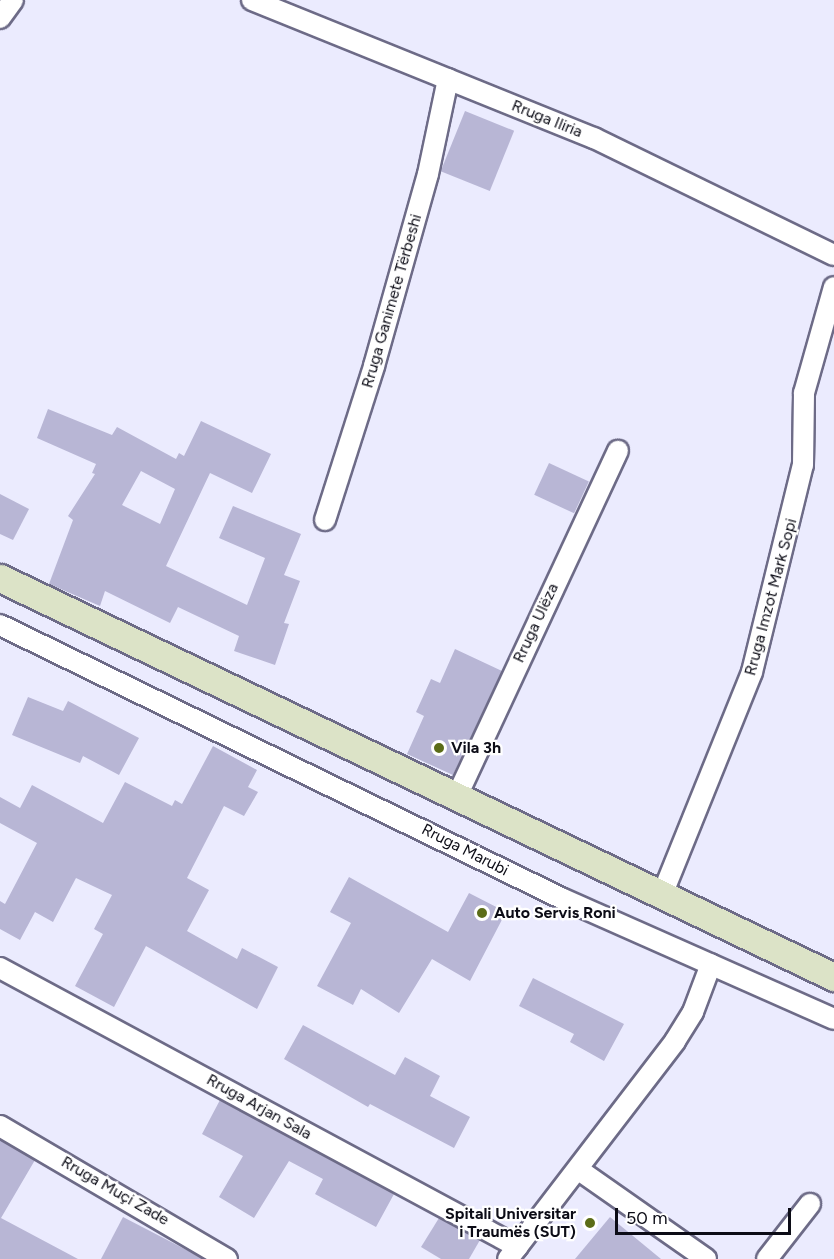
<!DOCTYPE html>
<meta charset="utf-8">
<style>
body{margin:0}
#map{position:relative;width:834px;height:1259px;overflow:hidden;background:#ebebfe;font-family:Figtree,sans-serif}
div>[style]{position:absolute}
.building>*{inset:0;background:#b8b6d5;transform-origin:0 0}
.roads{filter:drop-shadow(2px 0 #6d6b87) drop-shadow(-2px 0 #6d6b87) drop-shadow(0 2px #6d6b87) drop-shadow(0 -2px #6d6b87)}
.street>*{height:20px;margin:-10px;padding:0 10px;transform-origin:10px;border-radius:10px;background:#fff}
.secondary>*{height:27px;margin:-13.5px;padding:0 13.5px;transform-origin:13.5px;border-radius:13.5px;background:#dce3c7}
.dots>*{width:16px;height:16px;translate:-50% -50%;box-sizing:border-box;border:3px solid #fff;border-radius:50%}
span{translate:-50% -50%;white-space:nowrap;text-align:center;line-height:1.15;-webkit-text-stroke:4.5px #fff;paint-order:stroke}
.street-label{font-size:16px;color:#0c0c16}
.poi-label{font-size:16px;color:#0c0c16;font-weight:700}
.left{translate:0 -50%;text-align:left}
.right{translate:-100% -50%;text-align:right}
.scale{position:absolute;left:615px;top:1208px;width:176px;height:27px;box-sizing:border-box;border:3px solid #0c0c16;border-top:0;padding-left:8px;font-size:18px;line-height:21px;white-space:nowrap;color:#0c0c16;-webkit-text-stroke:4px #fff;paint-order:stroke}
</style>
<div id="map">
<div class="building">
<i style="left:465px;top:111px;width:53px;height:65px;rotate:22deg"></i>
<i style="clip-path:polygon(evenodd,48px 409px,112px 435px,117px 427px,176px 459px,179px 453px,184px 456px,201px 421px,271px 454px,252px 493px,210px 473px,166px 566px,247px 605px,265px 558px,219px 538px,233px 506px,301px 534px,284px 575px,300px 581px,284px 623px,289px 624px,275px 665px,234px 651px,239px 636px,178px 607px,170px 623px,105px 591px,100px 606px,49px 584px,73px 520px,68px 516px,95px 474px,92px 473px,96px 464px,37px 438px,48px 409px,141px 471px,175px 489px,160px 524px,122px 505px,141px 471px)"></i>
<i style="left:549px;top:463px;width:44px;height:35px;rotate:25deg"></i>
<i style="clip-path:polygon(0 494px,29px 509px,13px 540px,0 534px)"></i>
<i style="clip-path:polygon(455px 649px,502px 671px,453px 775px,407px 754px,424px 716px,416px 712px,431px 679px,440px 683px)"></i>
<i style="clip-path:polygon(28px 697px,63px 711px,68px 701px,139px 738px,119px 775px,83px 756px,80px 763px,12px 735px)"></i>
<i style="clip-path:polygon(213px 746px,257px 770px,248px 787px,258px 792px,244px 816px,224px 806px,187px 878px,209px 890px,187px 931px,237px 959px,242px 948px,278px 967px,257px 1009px,146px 946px,114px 1007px,75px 986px,103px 934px,94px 929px,112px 895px,76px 878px,53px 922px,35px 912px,20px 940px,0 929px,0 901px,5px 904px,37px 843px,0 823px,0 797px,20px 808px,32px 785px,103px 823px,125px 782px,172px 806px,175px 800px,182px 804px)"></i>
<i style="clip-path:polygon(349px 877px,448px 932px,469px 893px,506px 912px,470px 981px,432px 959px,399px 1013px,361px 989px,353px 1005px,317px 986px,351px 923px,330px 912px)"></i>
<i style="clip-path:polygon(533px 978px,624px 1024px,604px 1061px,570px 1042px,574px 1034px,519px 1006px)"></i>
<i style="clip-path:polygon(303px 1025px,395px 1075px,405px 1057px,440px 1076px,430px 1096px,470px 1117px,454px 1148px,370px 1104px,368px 1107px,284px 1059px)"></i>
<i style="clip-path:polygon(220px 1100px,394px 1194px,376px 1227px,315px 1194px,323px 1179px,289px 1161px,254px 1218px,219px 1197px,243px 1156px,202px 1134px)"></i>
<i style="clip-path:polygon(0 1140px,35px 1160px,1px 1218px,78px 1259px,0 1259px)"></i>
<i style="clip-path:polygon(123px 1217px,202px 1258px,203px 1259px,101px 1259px)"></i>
<i style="clip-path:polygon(610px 1217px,661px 1259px,575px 1259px)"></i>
<i style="clip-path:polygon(439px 1218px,480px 1240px,469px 1259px,441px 1259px,421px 1247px)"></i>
</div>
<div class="roads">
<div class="street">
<i style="left:252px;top:0;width:369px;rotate:22deg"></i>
<i style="left:594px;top:138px;width:267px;rotate:26deg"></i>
<i style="left:0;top:18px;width:22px;rotate:-54deg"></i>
<i style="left:325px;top:520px;width:162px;rotate:-72.3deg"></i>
<i style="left:374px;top:366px;width:199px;rotate:-74.3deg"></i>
<i style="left:428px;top:174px;width:97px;rotate:-78.1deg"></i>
<i style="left:0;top:625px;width:626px;rotate:25.95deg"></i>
<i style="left:563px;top:899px;width:296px;rotate:23.9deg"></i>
<i style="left:457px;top:796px;width:381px;rotate:-65deg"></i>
<i style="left:662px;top:895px;width:240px;rotate:-68deg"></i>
<i style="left:752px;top:672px;width:213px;rotate:-76.2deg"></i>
<i style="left:803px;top:465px;width:72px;rotate:-89.2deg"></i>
<i style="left:804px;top:393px;width:110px;rotate:-74.2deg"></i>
<i style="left:0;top:968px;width:588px;rotate:28.31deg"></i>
<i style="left:0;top:1126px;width:263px;rotate:30.4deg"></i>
<i style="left:579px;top:1170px;width:155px;rotate:35deg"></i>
<i style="left:508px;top:1259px;width:275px;rotate:-52.5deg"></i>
<i style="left:675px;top:1041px;width:34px;rotate:-58deg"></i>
<i style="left:693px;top:1012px;width:51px;rotate:-69.4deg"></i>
<i style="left:767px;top:1259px;width:70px;rotate:-52deg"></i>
</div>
<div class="secondary">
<i style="left:0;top:578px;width:925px;rotate:25.57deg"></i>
</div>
</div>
<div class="dots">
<i style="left:439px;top:748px;background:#5b6c18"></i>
<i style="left:482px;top:913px;background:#5b6c18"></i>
<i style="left:590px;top:1223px;background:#5b6c18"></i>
</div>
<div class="street-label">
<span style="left:547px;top:119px;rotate:22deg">Rruga Iliria</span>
<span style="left:392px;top:301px;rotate:-74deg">Rruga Ganimete Tërbeshi</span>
<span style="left:771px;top:597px;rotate:-75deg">Rruga Imzot Mark Sopi</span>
<span style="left:536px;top:623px;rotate:-65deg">Rruga Ulëza</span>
<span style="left:465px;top:850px;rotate:27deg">Rruga Marubi</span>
<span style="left:259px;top:1107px;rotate:29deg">Rruga Arjan Sala</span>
<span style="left:115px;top:1191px;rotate:30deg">Rruga Muçi Zade</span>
</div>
<div class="poi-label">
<span class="left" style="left:451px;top:748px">Vila 3h</span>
<span class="left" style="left:494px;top:913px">Auto Servis Roni</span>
<span class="right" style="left:576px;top:1223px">Spitali Universitar<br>i Traumës (SUT)</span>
</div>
<div class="scale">50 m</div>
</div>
